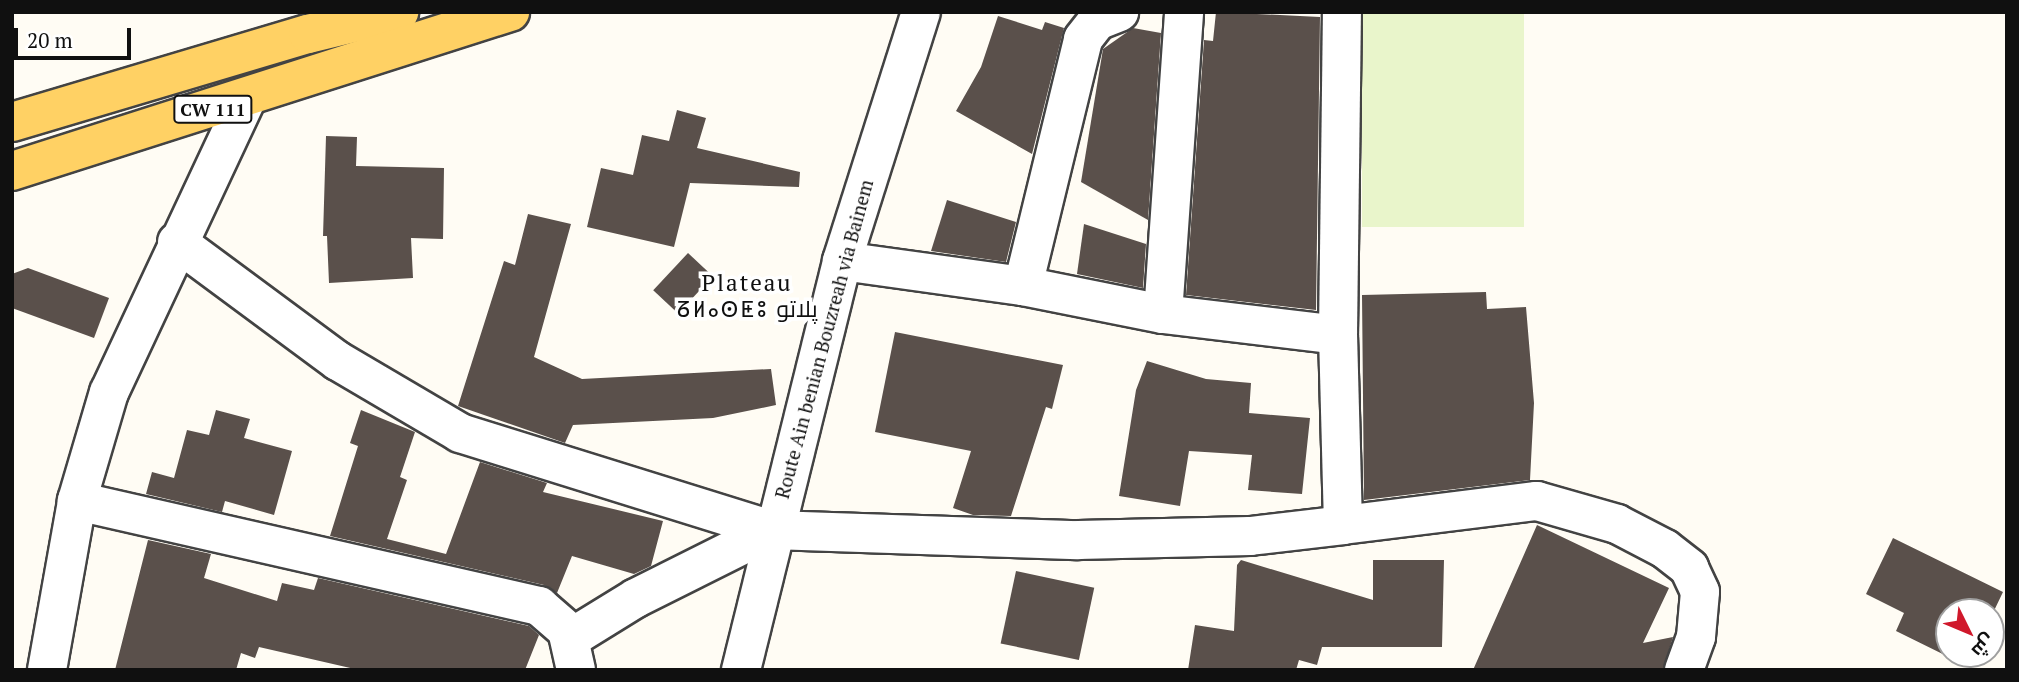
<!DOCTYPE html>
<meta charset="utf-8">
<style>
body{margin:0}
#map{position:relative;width:2019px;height:682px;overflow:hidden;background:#fffcf4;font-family:"PT Serif",Cairo,"Noto Sans Tifinagh",serif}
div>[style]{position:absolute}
.pitch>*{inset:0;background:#e9f5cb;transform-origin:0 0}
.building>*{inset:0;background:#5a504b;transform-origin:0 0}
.roads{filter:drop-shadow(2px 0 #434343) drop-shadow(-2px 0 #434343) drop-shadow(0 2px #434343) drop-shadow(0 -2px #434343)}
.minor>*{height:38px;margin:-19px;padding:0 19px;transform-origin:19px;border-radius:19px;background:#fff}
.tertiary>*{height:38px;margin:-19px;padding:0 19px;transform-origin:19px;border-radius:19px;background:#fff}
.primary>*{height:38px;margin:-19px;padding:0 19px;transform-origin:19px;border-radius:19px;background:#ffd164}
span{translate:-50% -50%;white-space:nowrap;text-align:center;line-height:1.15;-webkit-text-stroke:7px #fff;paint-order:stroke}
.shield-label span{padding:2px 5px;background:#fff;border:2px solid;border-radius:5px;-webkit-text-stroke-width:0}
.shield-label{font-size:18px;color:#101010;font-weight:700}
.street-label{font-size:19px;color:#101010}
.quarter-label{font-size:23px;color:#101010;letter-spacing:2px}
.frame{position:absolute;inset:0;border:14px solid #101010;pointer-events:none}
.north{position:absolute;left:1935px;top:598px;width:70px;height:70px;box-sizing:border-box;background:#fff;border:2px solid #9f9f9f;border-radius:50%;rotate:133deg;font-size:19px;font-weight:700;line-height:28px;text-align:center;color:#101010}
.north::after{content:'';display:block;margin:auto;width:24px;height:32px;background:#d0182b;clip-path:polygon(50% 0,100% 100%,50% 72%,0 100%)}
.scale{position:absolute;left:14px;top:28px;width:117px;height:32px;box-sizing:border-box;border:4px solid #101010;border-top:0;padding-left:9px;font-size:21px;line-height:24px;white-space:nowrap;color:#101010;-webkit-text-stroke:5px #fff;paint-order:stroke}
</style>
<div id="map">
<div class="pitch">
<i style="left:1362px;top:12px;width:162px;height:215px"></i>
</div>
<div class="building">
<i style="clip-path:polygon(1216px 12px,1320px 17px,1316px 310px,1186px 295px,1204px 40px,1213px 41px)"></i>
<i style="clip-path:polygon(998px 16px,1042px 30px,1045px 22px,1064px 28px,1032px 154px,956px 111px,981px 67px)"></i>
<i style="clip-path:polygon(1133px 28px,1161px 33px,1148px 220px,1081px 182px,1103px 49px)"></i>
<i style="clip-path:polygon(677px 110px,706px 118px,697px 148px,800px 172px,799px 187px,690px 183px,674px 247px,587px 227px,601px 168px,633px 175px,642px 135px,669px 141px)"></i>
<i style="clip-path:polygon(326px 136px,357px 137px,356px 166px,444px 168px,443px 239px,411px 238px,413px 278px,329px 283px,327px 236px,323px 236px)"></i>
<i style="clip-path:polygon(947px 200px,1016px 222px,1006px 262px,931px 251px)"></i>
<i style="clip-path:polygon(528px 214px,571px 224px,534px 357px,582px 379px,771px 369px,776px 405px,713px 418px,573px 425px,565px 443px,458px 406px,504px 261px,515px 265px)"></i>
<i style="clip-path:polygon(1084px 224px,1146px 244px,1143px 288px,1077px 274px)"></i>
<i style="left:688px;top:253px;width:34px;height:51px;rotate:43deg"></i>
<i style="clip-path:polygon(28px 268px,109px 298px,94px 338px,12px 308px,12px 274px)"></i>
<i style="clip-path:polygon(1486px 292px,1487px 309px,1526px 307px,1534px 403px,1530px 480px,1364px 500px,1362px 295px)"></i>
<i style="clip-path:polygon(895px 332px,1063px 365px,1052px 409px,1046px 407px,1011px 516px,973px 515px,953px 508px,971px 451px,875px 432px)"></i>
<i style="clip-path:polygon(1147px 361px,1206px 379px,1251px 383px,1249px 413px,1310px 418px,1302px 494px,1248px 490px,1252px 455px,1189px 451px,1180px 506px,1119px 496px,1136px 390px)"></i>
<i style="clip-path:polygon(216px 410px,250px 419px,244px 438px,292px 451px,274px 515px,225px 501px,222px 512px,146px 494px,152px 472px,174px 478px,187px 430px,209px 435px)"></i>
<i style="clip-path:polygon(361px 410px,415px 432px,400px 477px,407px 480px,387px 539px,446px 554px,480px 462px,547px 483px,543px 492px,663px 521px,651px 566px,634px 574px,572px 556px,557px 593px,544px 585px,330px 536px,358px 446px,350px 443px)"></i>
<i style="clip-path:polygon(1537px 525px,1669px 588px,1643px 643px,1673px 637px,1663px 670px,1473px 670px)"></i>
<i style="clip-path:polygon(1893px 538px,2003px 592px,1991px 617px,1991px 612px,1949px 612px,1949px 654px,1973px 654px,1967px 666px,1896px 631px,1904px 613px,1866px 594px)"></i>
<i style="clip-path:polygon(148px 540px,211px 554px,204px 578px,277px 601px,282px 583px,314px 590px,318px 578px,529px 626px,539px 635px,525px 670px,359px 670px,259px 647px,255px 658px,241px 653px,236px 670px,115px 670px)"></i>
<i style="clip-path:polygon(1241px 560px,1373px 600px,1373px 560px,1444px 560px,1442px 647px,1322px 647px,1317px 665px,1299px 660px,1296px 670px,1188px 670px,1195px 625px,1234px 631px,1237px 565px)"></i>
<i style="left:1016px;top:571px;width:80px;height:74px;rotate:12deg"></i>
</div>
<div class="roads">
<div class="minor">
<i style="left:247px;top:98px;width:325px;rotate:115.1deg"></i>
<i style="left:109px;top:392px;width:114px;rotate:106.4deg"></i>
<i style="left:77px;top:501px;width:474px;rotate:12.8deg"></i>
<i style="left:539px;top:606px;width:37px;rotate:41deg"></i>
<i style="left:567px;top:630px;width:41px;rotate:77.3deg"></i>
<i style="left:177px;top:242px;width:200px;rotate:36.5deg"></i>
<i style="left:338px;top:361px;width:142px;rotate:30.5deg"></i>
<i style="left:460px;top:433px;width:327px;rotate:17.3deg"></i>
<i style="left:772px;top:530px;width:306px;rotate:1.9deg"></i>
<i style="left:1078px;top:540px;width:172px;rotate:-1.3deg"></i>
<i style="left:1250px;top:536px;width:94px;rotate:-6.7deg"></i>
<i style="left:1343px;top:525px;width:190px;rotate:-91.5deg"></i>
<i style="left:1338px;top:335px;width:323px;rotate:-89.3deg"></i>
<i style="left:842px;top:261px;width:183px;rotate:7.9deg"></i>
<i style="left:1023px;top:286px;width:143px;rotate:11.3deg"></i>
<i style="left:1163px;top:314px;width:176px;rotate:6.8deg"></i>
<i style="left:1023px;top:286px;width:254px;rotate:-76.3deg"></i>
<i style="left:1083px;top:39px;width:23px;rotate:-52deg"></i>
<i style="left:1097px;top:21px;width:24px;rotate:-22deg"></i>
<i style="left:1163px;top:314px;width:303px;rotate:-86deg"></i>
<i style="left:1343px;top:525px;width:195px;rotate:-7.1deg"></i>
<i style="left:1537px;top:501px;width:83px;rotate:16deg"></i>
<i style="left:1617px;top:524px;width:54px;rotate:27.5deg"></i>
<i style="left:1665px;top:549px;width:31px;rotate:38deg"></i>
<i style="left:1689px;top:568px;width:26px;rotate:65deg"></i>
<i style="left:1700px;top:592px;width:45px;rotate:95.1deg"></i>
<i style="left:1696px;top:637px;width:35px;rotate:110deg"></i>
<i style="left:571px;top:638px;width:76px;rotate:-31.6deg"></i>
<i style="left:636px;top:598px;width:152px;rotate:-26.6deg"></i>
<i style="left:47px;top:670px;width:172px;rotate:-79.9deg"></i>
</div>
<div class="tertiary">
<i style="left:741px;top:670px;width:421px;rotate:-76.1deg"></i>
<i style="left:842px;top:261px;width:261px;rotate:-72.4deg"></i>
</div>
<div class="primary">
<i style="left:12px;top:122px;width:309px;rotate:-16.6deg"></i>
<i style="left:308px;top:34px;width:94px;rotate:-13.6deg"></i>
<i style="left:12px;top:171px;width:523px;rotate:-17.71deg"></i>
</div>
</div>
<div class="shield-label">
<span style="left:213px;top:109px">CW 111</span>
</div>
<div class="street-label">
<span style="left:824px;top:339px;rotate:-75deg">Route Ain benian Bouzreah via Bainem</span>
</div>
<div class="quarter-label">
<span style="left:747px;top:296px">Plateau<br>ⵒⵍⴰⵙⵟⵓ پلاتو</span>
</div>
<div class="frame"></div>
<div class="north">ش</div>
<div class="scale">20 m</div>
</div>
